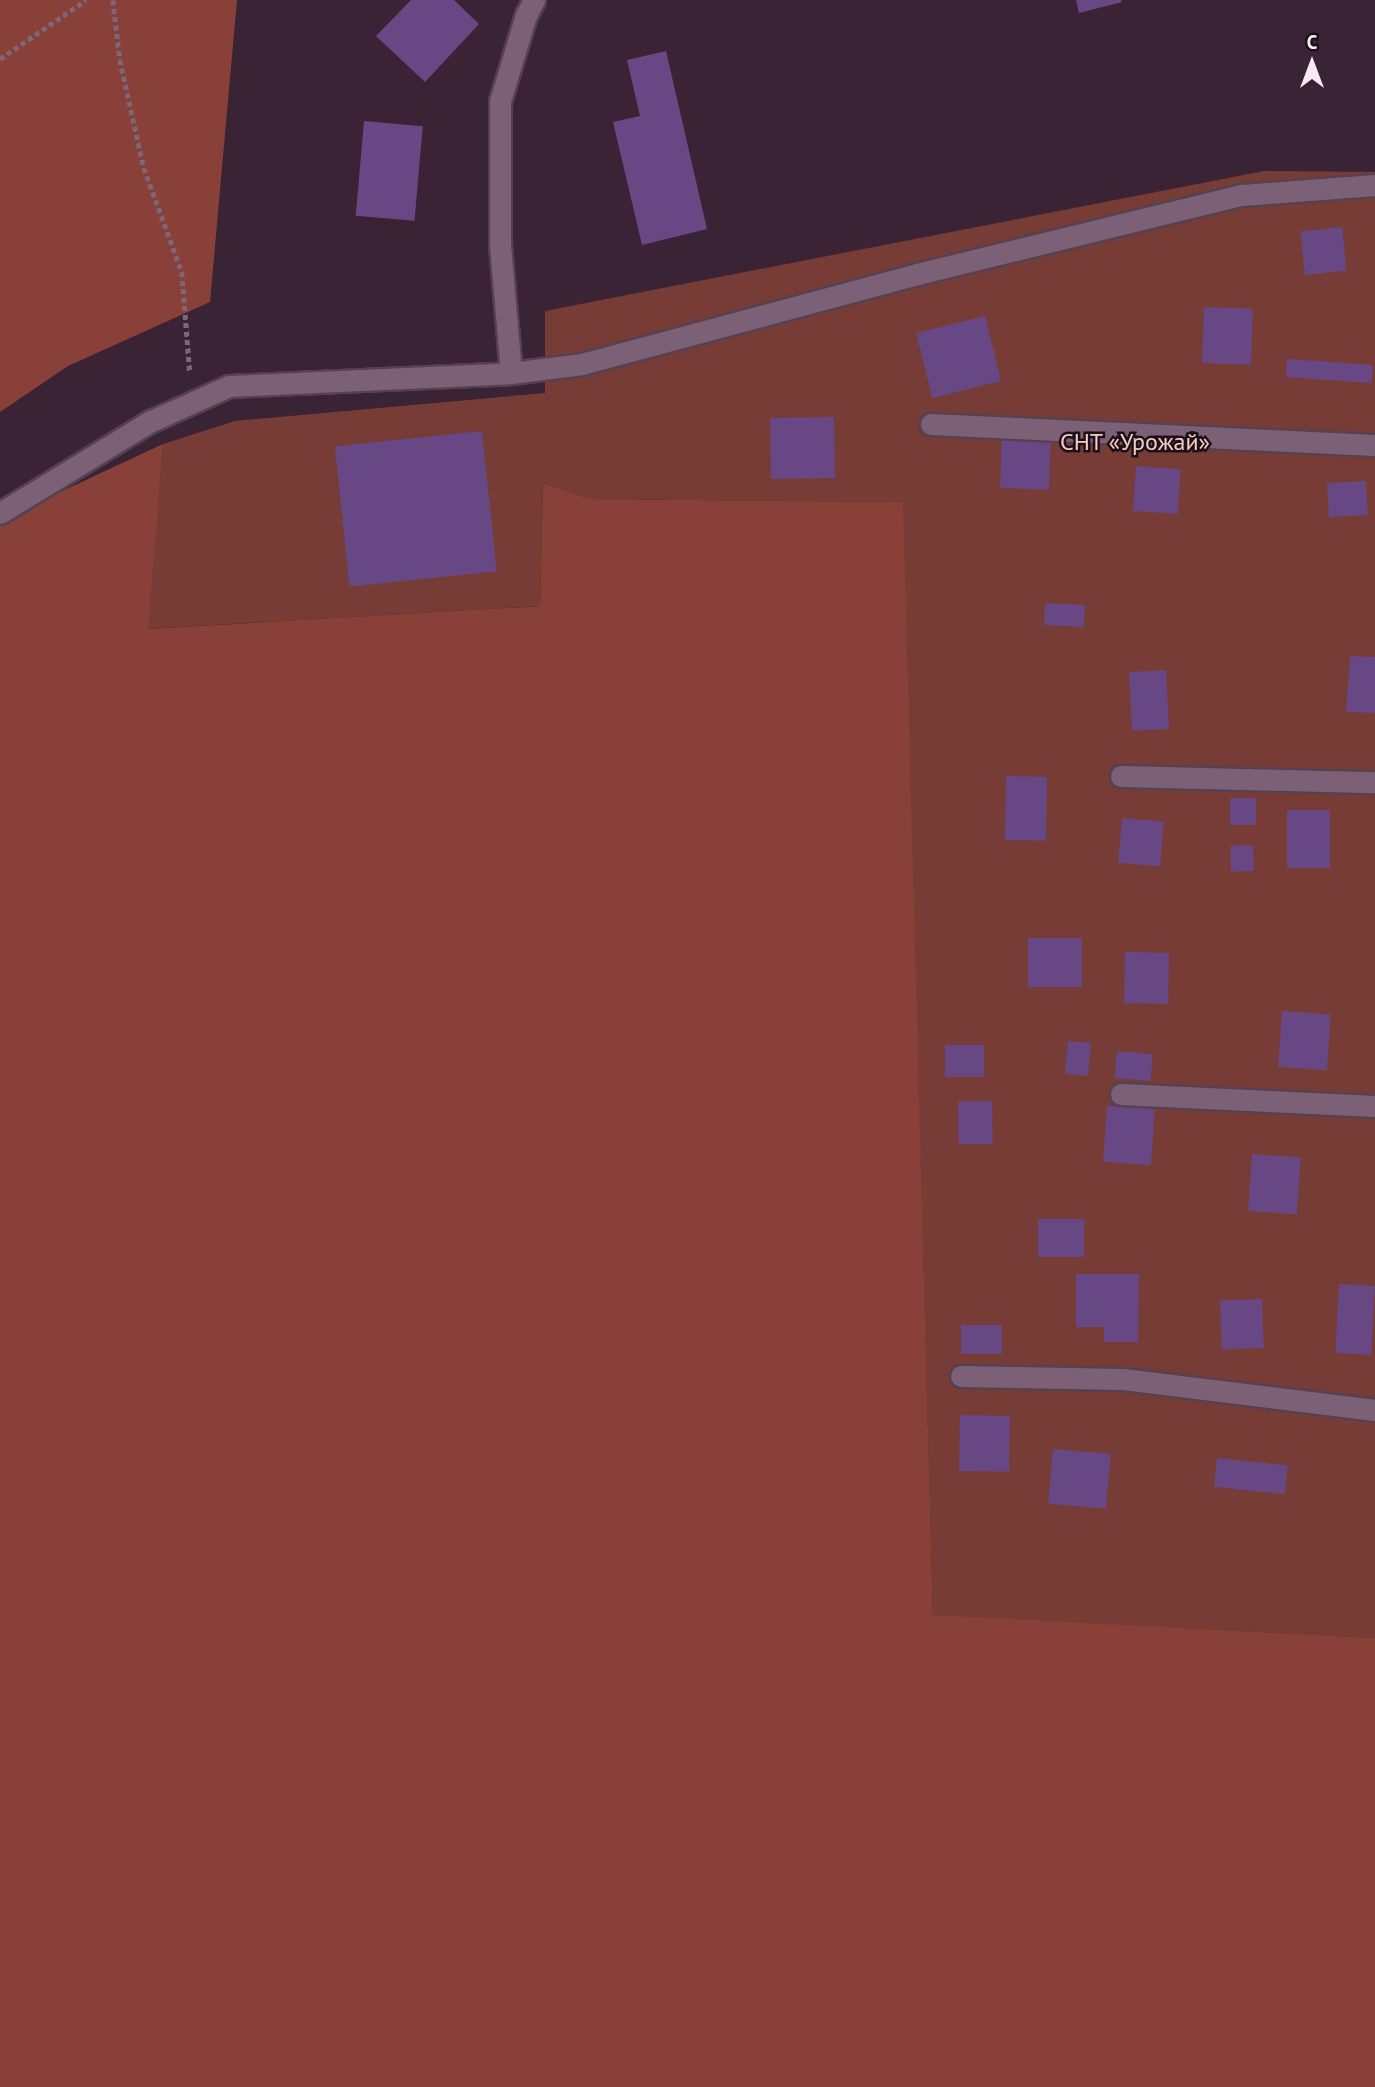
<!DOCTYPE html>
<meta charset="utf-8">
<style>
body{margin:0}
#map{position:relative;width:1375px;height:2087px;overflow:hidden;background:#3b2336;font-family:"PT Sans",sans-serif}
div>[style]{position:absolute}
.green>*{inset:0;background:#763c35}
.forest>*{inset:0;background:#894039}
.building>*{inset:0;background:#684884;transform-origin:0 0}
.path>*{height:4.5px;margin-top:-2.25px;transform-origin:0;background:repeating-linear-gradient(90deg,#7c6677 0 5px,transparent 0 8.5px)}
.roads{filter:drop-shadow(2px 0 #554152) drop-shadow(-2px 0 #554152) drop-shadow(0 2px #554152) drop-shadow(0 -2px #554152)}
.minor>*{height:21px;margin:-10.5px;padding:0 10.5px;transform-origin:10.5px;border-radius:10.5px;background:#7c6176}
span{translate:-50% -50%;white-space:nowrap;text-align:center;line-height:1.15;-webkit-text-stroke:5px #1c1119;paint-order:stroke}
.park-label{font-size:24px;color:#f8cbc4}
.north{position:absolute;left:1277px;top:28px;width:70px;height:70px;-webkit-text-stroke:5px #1c1119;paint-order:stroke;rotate:0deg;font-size:19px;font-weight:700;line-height:28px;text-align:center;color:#f9e9f5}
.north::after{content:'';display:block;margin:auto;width:24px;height:32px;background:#f9e9f5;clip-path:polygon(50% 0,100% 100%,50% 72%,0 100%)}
</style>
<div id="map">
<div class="green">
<i style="clip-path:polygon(1264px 171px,1375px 172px,1375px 1638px,933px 1616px,902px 502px,589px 499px,543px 483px,540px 606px,147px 629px,163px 444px,235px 421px,545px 393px,545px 311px)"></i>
</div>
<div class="forest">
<i style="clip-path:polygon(0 0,237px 0,210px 302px,68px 366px,0 412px)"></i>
<i style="clip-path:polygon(163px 444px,148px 629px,540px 606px,543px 483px,589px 499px,903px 502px,933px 1615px,1375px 1638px,1375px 2087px,0 2087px,0 520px)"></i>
</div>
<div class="building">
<i style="clip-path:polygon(411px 0,454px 0,479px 24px,425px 82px,376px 36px)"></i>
<i style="clip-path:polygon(1076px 0,1121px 0,1122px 2px,1079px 13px)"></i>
<i style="clip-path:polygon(666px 51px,707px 229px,642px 245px,613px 122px,640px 116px,627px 60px)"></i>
<i style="left:364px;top:121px;width:59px;height:95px;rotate:5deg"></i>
<i style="left:1342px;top:227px;width:44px;height:42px;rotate:84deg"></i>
<i style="left:1204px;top:307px;width:49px;height:56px;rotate:2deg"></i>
<i style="left:985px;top:316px;width:67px;height:71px;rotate:76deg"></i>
<i style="left:1287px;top:359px;width:86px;height:18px;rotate:4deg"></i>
<i style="left:834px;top:417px;width:61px;height:64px;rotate:89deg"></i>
<i style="left:482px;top:431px;width:141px;height:148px;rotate:84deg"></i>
<i style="left:1002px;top:432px;width:49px;height:56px;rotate:2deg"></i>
<i style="left:1136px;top:466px;width:45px;height:45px;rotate:4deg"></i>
<i style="left:1366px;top:481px;width:34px;height:39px;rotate:87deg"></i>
<i style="left:1045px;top:603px;width:40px;height:22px;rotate:3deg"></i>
<i style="clip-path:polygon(1350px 656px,1375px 657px,1375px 713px,1346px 712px)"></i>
<i style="left:1166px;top:670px;width:59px;height:37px;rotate:87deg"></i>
<i style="left:1006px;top:776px;width:41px;height:64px;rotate:1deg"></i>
<i style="left:1230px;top:798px;width:26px;height:27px"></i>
<i style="left:1287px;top:810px;width:43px;height:58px"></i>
<i style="left:1122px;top:818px;width:42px;height:45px;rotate:5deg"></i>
<i style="left:1253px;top:845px;width:26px;height:23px;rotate:88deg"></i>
<i style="left:1028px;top:938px;width:54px;height:49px"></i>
<i style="left:1125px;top:952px;width:44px;height:51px;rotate:1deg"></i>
<i style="left:1282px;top:1011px;width:49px;height:56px;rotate:4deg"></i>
<i style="left:1068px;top:1041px;width:23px;height:33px;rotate:5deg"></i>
<i style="left:984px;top:1045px;width:32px;height:39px;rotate:90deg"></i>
<i style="left:1117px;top:1051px;width:36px;height:27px;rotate:5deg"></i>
<i style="left:992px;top:1101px;width:43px;height:34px;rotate:89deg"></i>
<i style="left:1107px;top:1106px;width:48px;height:56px;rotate:4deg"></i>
<i style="left:1252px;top:1154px;width:49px;height:57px;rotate:4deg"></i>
<i style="left:1038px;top:1219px;width:46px;height:38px"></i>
<i style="clip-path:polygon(1076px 1274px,1139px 1274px,1138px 1342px,1104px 1342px,1104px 1327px,1076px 1327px)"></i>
<i style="left:1339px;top:1284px;width:36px;height:69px;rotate:3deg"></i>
<i style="left:1262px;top:1299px;width:49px;height:42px;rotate:88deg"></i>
<i style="left:961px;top:1325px;width:41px;height:29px"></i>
<i style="left:960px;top:1415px;width:50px;height:56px;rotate:1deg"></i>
<i style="left:1053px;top:1449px;width:58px;height:55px;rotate:5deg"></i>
<i style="left:1217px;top:1458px;width:71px;height:29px;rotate:6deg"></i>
</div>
<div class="path">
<i style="left:113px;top:0;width:60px;rotate:83.3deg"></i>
<i style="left:120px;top:60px;width:111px;rotate:77.5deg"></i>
<i style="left:144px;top:168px;width:111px;rotate:69.9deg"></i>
<i style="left:182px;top:272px;width:102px;rotate:85.5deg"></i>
<i style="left:0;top:59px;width:104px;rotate:-34.5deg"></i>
</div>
<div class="roads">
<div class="minor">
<i style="left:511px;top:373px;width:129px;rotate:-94.9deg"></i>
<i style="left:500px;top:244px;width:143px;rotate:-90deg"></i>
<i style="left:500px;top:101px;width:90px;rotate:-73.2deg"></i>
<i style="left:526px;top:15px;width:17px;rotate:-62deg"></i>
<i style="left:931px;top:424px;width:444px;rotate:2.7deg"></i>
<i style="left:0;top:513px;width:177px;rotate:-31.4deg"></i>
<i style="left:151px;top:421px;width:85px;rotate:-24.2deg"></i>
<i style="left:229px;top:386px;width:282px;rotate:-2.6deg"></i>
<i style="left:511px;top:373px;width:72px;rotate:-7.2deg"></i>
<i style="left:582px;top:364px;width:347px;rotate:-15deg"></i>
<i style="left:917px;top:274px;width:334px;rotate:-13.7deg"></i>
<i style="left:1242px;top:195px;width:133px;rotate:-4.3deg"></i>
<i style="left:1121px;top:776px;width:254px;rotate:1.4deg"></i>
<i style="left:1121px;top:1094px;width:254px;rotate:2.7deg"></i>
<i style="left:961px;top:1376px;width:162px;rotate:1.1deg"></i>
<i style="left:1123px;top:1379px;width:254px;rotate:7deg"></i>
</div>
</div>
<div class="park-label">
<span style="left:1135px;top:442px">СНТ «Урожай»</span>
</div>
<div class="north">С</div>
</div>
